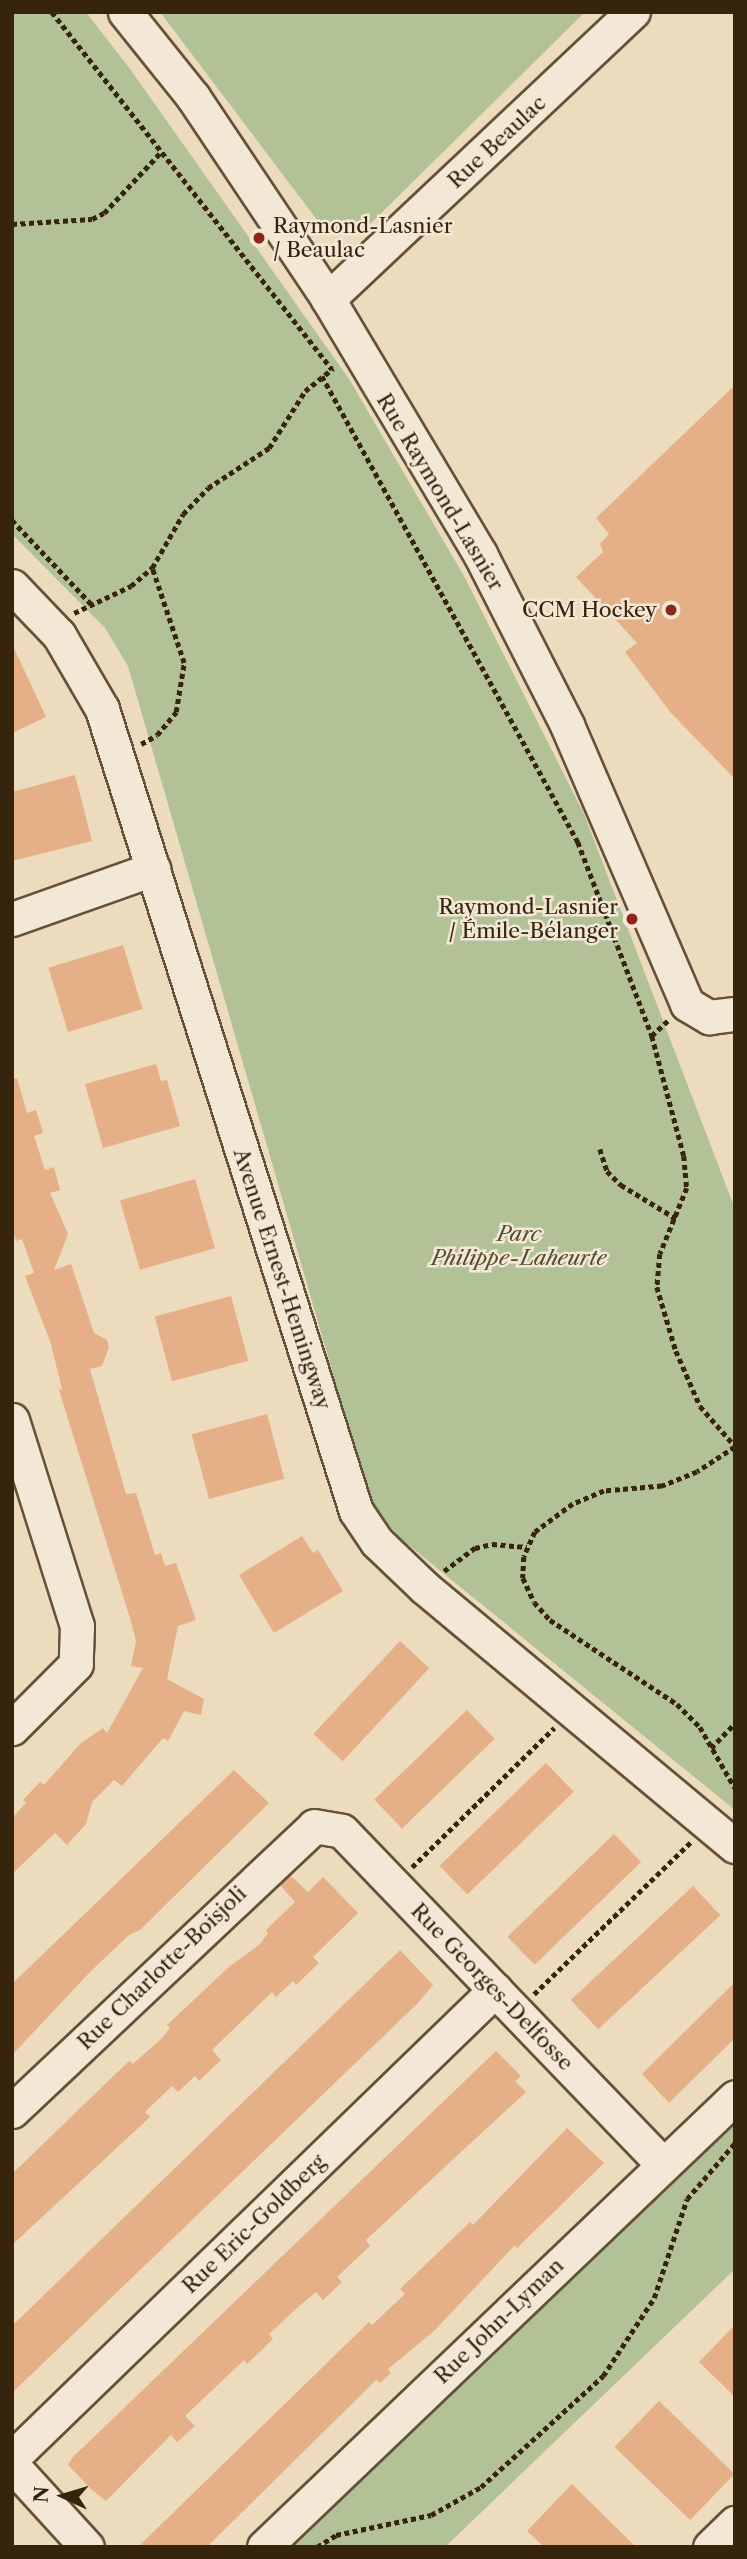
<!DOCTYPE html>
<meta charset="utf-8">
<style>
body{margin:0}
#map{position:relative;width:747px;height:2559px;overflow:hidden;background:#eddbbe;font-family:"Libre Caslon Text",serif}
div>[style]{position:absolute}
.green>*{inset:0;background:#b2c196}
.building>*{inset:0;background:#e5af88;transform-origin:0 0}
.path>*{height:4.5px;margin-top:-2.25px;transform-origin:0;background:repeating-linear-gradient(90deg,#37240c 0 5px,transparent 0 8.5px)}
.roads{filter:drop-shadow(2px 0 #645238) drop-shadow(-2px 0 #645238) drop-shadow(0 2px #645238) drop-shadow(0 -2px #645238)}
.minor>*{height:33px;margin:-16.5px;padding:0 16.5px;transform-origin:16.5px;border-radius:16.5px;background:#f3e8d5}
.dots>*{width:19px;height:19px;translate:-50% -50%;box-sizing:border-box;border:4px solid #f3e8d5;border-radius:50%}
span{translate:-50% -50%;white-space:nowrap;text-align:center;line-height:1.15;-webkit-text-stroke:5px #f3e8d5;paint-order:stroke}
.street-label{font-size:21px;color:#37240c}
.poi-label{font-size:21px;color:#37240c}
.left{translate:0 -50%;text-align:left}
.right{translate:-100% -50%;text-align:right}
.park-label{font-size:21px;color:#564b2e;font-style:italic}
.frame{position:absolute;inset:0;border:14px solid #37240c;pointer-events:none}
.north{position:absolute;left:28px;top:2461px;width:70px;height:70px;-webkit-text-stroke:5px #f3e8d5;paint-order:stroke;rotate:274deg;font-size:19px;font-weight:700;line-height:28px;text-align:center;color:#37240c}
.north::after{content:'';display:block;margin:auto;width:24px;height:32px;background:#37240c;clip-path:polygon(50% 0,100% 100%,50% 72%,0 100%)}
</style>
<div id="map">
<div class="green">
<i style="clip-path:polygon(12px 12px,86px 12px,130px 69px,349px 379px,464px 576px,584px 814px,735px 1209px,735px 1810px,400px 1538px,371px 1505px,128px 666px,105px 628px,12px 534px)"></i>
<i style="clip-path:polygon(160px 12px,585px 12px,360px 234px,327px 233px)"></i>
<i style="clip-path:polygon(735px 2099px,735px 2269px,445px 2547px,264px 2547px)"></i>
</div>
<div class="building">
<i style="clip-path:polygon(735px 385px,735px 779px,671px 713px,625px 652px,637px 643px,576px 577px,603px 552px,600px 544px,609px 534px,596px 518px)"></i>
<i style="clip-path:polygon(12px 644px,46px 717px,12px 733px)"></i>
<i style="clip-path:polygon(75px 775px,92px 841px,12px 861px,12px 792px)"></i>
<i style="left:123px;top:945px;width:67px;height:78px;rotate:73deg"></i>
<i style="clip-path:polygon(156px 1064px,161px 1081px,167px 1080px,180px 1126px,103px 1148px,85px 1084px)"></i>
<i style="clip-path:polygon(17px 1078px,27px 1113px,36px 1110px,43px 1133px,34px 1136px,45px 1170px,54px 1167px,60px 1190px,50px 1193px,68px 1234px,54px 1270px,71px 1264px,94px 1333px,107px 1340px,109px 1347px,102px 1366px,90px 1369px,126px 1494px,136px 1493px,155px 1555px,161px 1553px,165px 1566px,176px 1563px,196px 1620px,178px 1626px,167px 1679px,204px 1699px,201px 1715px,184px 1711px,168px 1741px,163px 1738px,122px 1786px,114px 1780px,92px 1802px,86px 1824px,67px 1845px,55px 1833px,12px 1874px,12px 1818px,26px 1803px,23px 1800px,40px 1782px,44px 1785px,81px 1743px,103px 1728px,107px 1733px,143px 1668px,131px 1666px,136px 1641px,130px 1618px,59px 1390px,62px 1389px,50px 1341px,25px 1276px,34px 1273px,22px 1239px,16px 1241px,12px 1229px,12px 1079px)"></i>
<i style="left:195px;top:1179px;width:72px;height:78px;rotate:74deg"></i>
<i style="left:231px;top:1296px;width:67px;height:79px;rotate:75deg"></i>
<i style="left:267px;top:1414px;width:67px;height:78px;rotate:75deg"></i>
<i style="clip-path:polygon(302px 1536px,313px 1553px,318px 1550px,343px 1591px,274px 1633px,239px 1575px)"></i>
<i style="left:400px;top:1641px;width:40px;height:127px;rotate:43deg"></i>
<i style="left:467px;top:1710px;width:40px;height:129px;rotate:46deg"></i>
<i style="left:546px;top:1763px;width:40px;height:148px;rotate:46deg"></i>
<i style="clip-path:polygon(234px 1770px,269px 1803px,140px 1930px,129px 1935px,92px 1970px,12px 2055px,12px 1984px)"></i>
<i style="left:614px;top:1834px;width:39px;height:148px;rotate:46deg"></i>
<i style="clip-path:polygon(290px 1875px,308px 1892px,323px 1877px,358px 1913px,313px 1957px,319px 1963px,296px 1985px,293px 1981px,276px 1997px,272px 1992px,212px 2050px,221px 2060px,199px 2081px,195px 2076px,178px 2092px,172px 2086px,145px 2112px,150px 2117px,12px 2245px,12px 2174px,129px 2061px,133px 2064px,160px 2040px,170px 2028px,167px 2025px,230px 1966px,259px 1945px,268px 1933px,266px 1930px,295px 1902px,280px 1885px)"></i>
<i style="left:693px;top:1886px;width:40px;height:167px;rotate:47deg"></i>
<i style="clip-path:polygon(400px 1950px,433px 1985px,418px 2003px,12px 2393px,12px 2326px)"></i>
<i style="clip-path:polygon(735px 1982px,735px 2038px,669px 2103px,642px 2074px)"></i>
<i style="clip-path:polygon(496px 2051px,521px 2076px,515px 2081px,526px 2092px,366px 2240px,370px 2246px,337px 2277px,342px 2282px,323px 2300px,316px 2292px,297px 2308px,269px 2334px,273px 2339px,247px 2364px,244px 2360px,185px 2416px,195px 2426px,177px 2442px,171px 2435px,106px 2501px,92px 2490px,68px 2465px,73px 2457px)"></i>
<i style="clip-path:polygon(567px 2128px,604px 2163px,517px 2248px,515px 2245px,434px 2331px,388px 2369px,391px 2373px,380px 2383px,376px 2380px,207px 2547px,138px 2547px,369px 2322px,372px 2325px,405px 2294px,400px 2289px,470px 2222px,473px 2225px)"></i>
<i style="clip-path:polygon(735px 2325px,735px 2397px,699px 2362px)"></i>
<i style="left:659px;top:2401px;width:105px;height:64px;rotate:44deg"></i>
<i style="clip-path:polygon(572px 2484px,636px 2547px,544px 2547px,527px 2531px)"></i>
</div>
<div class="path">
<i style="left:52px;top:12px;width:454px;rotate:51.9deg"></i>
<i style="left:12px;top:224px;width:80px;rotate:-3.6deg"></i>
<i style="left:92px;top:219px;width:13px;rotate:-27deg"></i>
<i style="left:104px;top:213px;width:83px;rotate:-46.9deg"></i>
<i style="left:322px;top:376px;width:532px;rotate:61.22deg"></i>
<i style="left:578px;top:842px;width:208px;rotate:69.1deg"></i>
<i style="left:12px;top:520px;width:117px;rotate:46.7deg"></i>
<i style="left:74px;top:613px;width:63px;rotate:-25.3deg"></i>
<i style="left:131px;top:586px;width:28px;rotate:-41deg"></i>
<i style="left:152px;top:568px;width:62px;rotate:-60.1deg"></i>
<i style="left:183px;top:514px;width:36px;rotate:-46deg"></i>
<i style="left:208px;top:488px;width:73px;rotate:-33.3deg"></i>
<i style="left:269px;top:448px;width:67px;rotate:-57.7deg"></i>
<i style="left:305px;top:391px;width:36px;rotate:-39deg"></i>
<i style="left:141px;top:744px;width:18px;rotate:-29deg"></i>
<i style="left:157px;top:735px;width:30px;rotate:-50deg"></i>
<i style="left:176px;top:712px;width:50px;rotate:-80.7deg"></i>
<i style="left:184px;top:663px;width:100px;rotate:-108.6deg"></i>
<i style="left:668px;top:1021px;width:22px;rotate:137deg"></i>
<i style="left:652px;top:1036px;width:124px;rotate:75.1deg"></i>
<i style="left:684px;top:1156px;width:32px;rotate:85deg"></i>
<i style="left:687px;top:1188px;width:71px;rotate:112.2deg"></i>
<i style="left:660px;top:1254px;width:33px;rotate:95deg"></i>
<i style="left:657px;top:1287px;width:67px;rotate:73.5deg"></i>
<i style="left:676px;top:1351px;width:60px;rotate:66.4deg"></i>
<i style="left:700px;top:1406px;width:53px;rotate:48.8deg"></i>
<i style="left:600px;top:1149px;width:23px;rotate:72deg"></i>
<i style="left:607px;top:1171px;width:20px;rotate:45deg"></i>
<i style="left:621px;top:1185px;width:66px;rotate:31.3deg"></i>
<i style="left:735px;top:1447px;width:45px;rotate:146.7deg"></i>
<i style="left:697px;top:1472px;width:38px;rotate:158deg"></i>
<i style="left:662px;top:1486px;width:58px;rotate:175.1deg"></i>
<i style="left:604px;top:1491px;width:34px;rotate:157deg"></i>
<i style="left:573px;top:1504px;width:47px;rotate:143.6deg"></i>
<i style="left:535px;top:1532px;width:27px;rotate:114deg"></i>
<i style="left:524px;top:1557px;width:21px;rotate:93deg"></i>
<i style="left:523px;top:1578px;width:26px;rotate:65deg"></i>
<i style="left:534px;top:1602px;width:24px;rotate:48deg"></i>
<i style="left:550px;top:1620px;width:152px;rotate:33.5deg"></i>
<i style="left:677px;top:1704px;width:33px;rotate:45deg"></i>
<i style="left:700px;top:1727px;width:70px;rotate:60.2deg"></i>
<i style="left:444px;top:1571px;width:39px;rotate:-37deg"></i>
<i style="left:475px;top:1548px;width:17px;rotate:-13deg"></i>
<i style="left:492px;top:1544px;width:35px;rotate:5deg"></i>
<i style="left:711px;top:1748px;width:35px;rotate:-46deg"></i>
<i style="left:412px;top:1867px;width:199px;rotate:-44.4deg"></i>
<i style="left:534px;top:1994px;width:219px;rotate:-44.1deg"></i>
<i style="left:317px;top:2547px;width:22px;rotate:-32deg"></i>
<i style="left:336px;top:2535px;width:97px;rotate:-11.9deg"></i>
<i style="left:431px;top:2515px;width:57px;rotate:-29.2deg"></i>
<i style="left:481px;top:2487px;width:165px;rotate:-42.3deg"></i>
<i style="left:603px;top:2376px;width:93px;rotate:-56.8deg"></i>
<i style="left:654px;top:2298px;width:104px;rotate:-71.6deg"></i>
<i style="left:687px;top:2199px;width:74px;rotate:-49.4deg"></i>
</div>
<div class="roads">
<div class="minor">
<i style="left:125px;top:12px;width:109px;rotate:51.3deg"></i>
<i style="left:193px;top:97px;width:243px;rotate:56.2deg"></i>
<i style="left:328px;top:299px;width:297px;rotate:59.2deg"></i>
<i style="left:480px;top:554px;width:192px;rotate:63deg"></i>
<i style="left:567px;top:725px;width:304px;rotate:66.7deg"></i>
<i style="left:687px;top:1004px;width:26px;rotate:31deg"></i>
<i style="left:709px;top:1017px;width:26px;rotate:-7deg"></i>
<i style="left:328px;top:299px;width:419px;rotate:-43.3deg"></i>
<i style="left:12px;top:586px;width:68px;rotate:46.2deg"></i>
<i style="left:59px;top:635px;width:86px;rotate:59.8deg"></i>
<i style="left:102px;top:709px;width:841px;rotate:72.43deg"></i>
<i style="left:356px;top:1511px;width:37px;rotate:56deg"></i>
<i style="left:377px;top:1542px;width:66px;rotate:43.8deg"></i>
<i style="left:425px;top:1588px;width:403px;rotate:39.8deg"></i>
<i style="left:12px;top:919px;width:150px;rotate:-19.5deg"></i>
<i style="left:12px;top:1420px;width:216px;rotate:72.5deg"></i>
<i style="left:77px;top:1626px;width:38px;rotate:92deg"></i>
<i style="left:76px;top:1664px;width:91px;rotate:135deg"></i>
<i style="left:12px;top:2111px;width:415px;rotate:-43.3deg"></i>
<i style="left:314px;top:1826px;width:28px;rotate:10deg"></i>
<i style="left:342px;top:1831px;width:463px;rotate:46.1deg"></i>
<i style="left:12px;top:2458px;width:673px;rotate:-44.1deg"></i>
<i style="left:12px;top:2465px;width:111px;rotate:47.6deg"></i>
<i style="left:264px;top:2547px;width:651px;rotate:-43.69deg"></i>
<i style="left:710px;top:2547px;width:35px;rotate:-44deg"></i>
</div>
</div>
<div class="dots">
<i style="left:259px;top:238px;background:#8f2418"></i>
<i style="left:671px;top:610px;background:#8f2418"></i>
<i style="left:632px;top:919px;background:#8f2418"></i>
</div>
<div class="street-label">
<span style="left:497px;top:142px;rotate:-43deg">Rue Beaulac</span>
<span style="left:440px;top:492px;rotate:59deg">Rue Raymond-Lasnier</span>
<span style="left:282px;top:1279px;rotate:72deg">Avenue Ernest-Hemingway</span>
<span style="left:162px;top:1968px;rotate:-44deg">Rue Charlotte-Boisjoli</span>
<span style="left:492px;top:1987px;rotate:46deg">Rue Georges-Delfosse</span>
<span style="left:254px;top:2224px;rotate:-44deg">Rue Eric-Goldberg</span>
<span style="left:499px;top:2321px;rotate:-44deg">Rue John-Lyman</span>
</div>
<div class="poi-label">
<span class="left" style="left:273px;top:238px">Raymond-Lasnier<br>/ Beaulac</span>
<span class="right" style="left:657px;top:610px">CCM Hockey</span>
<span class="right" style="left:618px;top:919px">Raymond-Lasnier<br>/ Émile-Bélanger</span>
</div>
<div class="park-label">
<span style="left:519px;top:1246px">Parc<br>Philippe-Laheurte</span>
</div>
<div class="frame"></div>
<div class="north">N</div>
</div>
